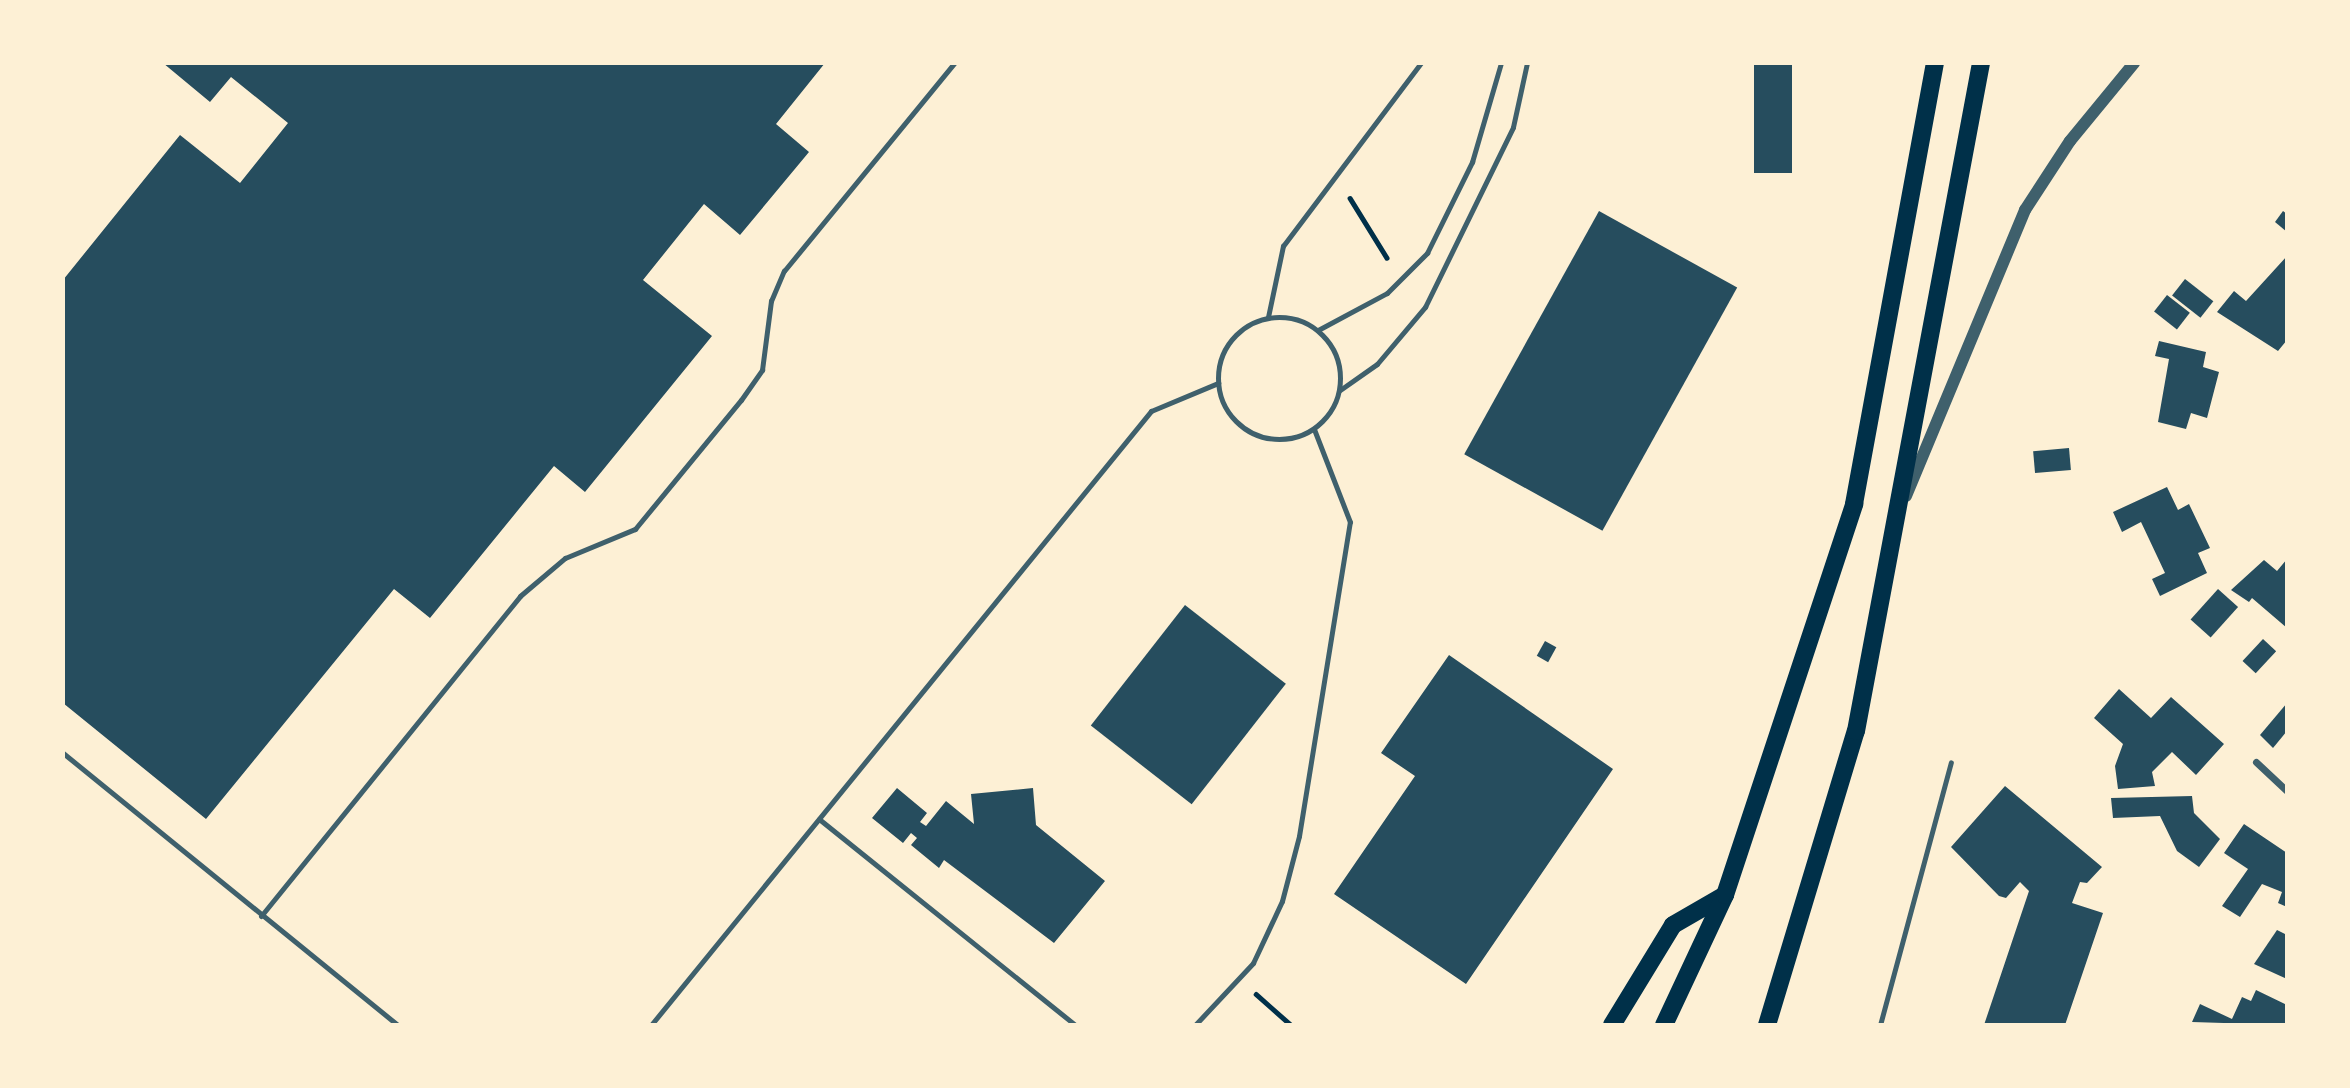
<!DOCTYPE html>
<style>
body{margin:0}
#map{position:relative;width:2350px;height:1088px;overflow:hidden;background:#fdf0d5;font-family:Lato,sans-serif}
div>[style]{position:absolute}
.building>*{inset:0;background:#264d5e;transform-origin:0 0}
.path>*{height:4.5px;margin:-2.25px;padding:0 2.25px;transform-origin:2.25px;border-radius:2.25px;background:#003049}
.service>*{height:5px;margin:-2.5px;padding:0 2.5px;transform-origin:2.5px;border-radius:2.5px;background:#3f606c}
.service>.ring{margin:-2.5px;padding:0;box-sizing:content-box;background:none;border:5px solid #3f606c;border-radius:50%}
.minor>*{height:7px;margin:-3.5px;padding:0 3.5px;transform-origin:3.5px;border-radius:3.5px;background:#3f606c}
.tertiary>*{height:12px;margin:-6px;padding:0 6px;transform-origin:6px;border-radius:6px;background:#3f606c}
.primary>*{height:18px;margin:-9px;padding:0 9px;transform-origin:9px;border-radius:9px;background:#003049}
span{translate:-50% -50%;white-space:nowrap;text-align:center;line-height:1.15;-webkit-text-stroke:6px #fdf0d5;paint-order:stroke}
.frame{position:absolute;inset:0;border:65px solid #fdf0d5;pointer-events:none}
</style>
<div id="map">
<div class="building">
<i style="clip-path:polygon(163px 63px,825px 63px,776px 124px,809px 152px,740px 235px,704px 204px,643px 280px,712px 336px,585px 492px,554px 466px,430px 618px,394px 589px,206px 819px,63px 703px,63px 280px,180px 135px,240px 183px,288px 123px,231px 77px,210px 102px)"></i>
<i style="left:1754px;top:63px;width:38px;height:110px"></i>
<i style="left:1599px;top:211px;width:158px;height:278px;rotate:29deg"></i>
<i style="clip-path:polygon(2283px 211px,2287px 214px,2287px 232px,2275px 222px)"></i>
<i style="clip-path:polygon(2287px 256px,2287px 340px,2278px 351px,2217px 312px,2234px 291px,2246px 301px)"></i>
<i style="left:2185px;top:279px;width:36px;height:21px;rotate:38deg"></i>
<i style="left:2167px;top:295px;width:29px;height:21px;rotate:38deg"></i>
<i style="clip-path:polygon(2159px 341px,2206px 352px,2203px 367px,2219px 372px,2207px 418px,2191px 413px,2186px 429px,2158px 422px,2169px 359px,2155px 356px)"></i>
<i style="left:2069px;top:448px;width:22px;height:36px;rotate:85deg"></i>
<i style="clip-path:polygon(2167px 487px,2178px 510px,2189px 504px,2210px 548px,2198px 553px,2207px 573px,2160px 596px,2152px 579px,2165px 573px,2141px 522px,2122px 532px,2113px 512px)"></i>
<i style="clip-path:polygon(2287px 559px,2287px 628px,2252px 598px,2249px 602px,2231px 590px,2264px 560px,2277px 571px)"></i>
<i style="left:2218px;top:589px;width:27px;height:41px;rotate:42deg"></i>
<i style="left:1185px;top:605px;width:128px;height:153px;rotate:38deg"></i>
<i style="left:2263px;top:639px;width:18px;height:30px;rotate:43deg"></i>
<i style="left:1545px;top:641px;width:13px;height:17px;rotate:29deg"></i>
<i style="clip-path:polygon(1449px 655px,1613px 769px,1466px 984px,1334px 894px,1415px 776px,1381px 753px)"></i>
<i style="clip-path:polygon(2119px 689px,2151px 718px,2171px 697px,2224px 744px,2196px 775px,2172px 752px,2152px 772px,2155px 786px,2118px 789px,2115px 766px,2123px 744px,2094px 718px)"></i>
<i style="clip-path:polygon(2287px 703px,2287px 731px,2273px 748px,2260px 735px)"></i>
<i style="clip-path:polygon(2005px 786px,2102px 867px,2087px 883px,2080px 882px,2072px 903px,2103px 913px,2065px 1025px,1984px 1025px,2029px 891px,2020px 882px,2006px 898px,1999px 896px,1951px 847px)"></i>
<i style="clip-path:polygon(897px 788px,927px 813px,920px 822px,926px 826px,946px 801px,974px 824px,971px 794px,1033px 788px,1036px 825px,1105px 881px,1054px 943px,944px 860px,939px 868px,911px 845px,917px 838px,911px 833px,903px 843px,872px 818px)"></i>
<i style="clip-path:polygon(2192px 796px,2194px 813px,2220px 839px,2199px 867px,2177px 851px,2160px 816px,2113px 818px,2111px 798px)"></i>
<i style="clip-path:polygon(2244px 824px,2287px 853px,2287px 907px,2278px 903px,2282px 892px,2262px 884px,2240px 917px,2222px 906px,2248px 869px,2224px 853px)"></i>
<i style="clip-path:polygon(2277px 930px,2287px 935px,2287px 979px,2254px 964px)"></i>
<i style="clip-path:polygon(2256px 990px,2287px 1005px,2287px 1025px,2192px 1022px,2200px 1004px,2232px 1019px,2242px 997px,2251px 1001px)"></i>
</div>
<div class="path">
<i style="left:1350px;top:198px;width:70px;rotate:58.3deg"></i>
<i style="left:1256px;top:994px;width:47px;rotate:41.5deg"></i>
</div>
<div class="service">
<i class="ring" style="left:1218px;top:317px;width:117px;height:117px"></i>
<i style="left:1268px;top:317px;width:73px;rotate:-78.1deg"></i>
<i style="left:1283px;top:246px;width:229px;rotate:-53deg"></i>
<i style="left:1318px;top:330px;width:78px;rotate:-28.2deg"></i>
<i style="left:1387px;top:293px;width:57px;rotate:-45deg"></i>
<i style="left:1427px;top:253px;width:102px;rotate:-63.7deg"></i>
<i style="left:1472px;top:162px;width:103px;rotate:-73.7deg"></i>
<i style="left:1340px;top:390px;width:45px;rotate:-35.1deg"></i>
<i style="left:1377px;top:364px;width:75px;rotate:-49.9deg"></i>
<i style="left:1425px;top:307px;width:200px;rotate:-63.9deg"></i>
<i style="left:1513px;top:127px;width:66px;rotate:-77.7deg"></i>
<i style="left:63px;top:753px;width:432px;rotate:39.1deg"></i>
<i style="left:819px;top:819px;width:329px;rotate:38.8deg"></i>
<i style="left:261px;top:916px;width:412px;rotate:-51deg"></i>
<i style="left:520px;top:596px;width:59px;rotate:-40.2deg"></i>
<i style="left:565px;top:558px;width:76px;rotate:-22.5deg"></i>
<i style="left:635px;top:529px;width:167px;rotate:-50.6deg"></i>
<i style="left:741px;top:400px;width:37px;rotate:-55deg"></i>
<i style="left:762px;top:370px;width:70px;rotate:-82.6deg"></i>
<i style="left:771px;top:301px;width:33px;rotate:-67deg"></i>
<i style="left:784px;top:271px;width:269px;rotate:-50.7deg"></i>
<i style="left:651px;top:1025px;width:792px;rotate:-50.84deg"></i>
<i style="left:1151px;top:411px;width:73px;rotate:-22.7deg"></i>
<i style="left:1195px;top:1025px;width:85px;rotate:-46.9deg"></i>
<i style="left:1253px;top:963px;width:68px;rotate:-64.9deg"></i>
<i style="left:1282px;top:901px;width:67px;rotate:-75.3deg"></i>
<i style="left:1299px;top:836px;width:318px;rotate:-80.8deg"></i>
<i style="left:1350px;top:522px;width:100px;rotate:-111.2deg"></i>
<i style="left:1880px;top:1025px;width:272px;rotate:-74.9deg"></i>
</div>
<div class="minor">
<i style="left:2256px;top:762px;width:42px;rotate:43.1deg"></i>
</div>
<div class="tertiary">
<i style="left:1906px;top:496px;width:310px;rotate:-67.4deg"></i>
<i style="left:2025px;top:210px;width:82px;rotate:-56.9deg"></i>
<i style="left:2070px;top:141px;width:101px;rotate:-50.6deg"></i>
</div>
<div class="primary">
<i style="left:1612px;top:1025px;width:117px;rotate:-58.6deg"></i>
<i style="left:1673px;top:925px;width:60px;rotate:-30deg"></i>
<i style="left:1664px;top:1025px;width:144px;rotate:-64.9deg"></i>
<i style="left:1725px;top:895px;width:412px;rotate:-71.7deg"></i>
<i style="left:1854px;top:504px;width:448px;rotate:-79.6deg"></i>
<i style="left:1767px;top:1025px;width:307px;rotate:-73.2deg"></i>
<i style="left:1856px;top:731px;width:680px;rotate:-79.4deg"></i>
</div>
<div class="frame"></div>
</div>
